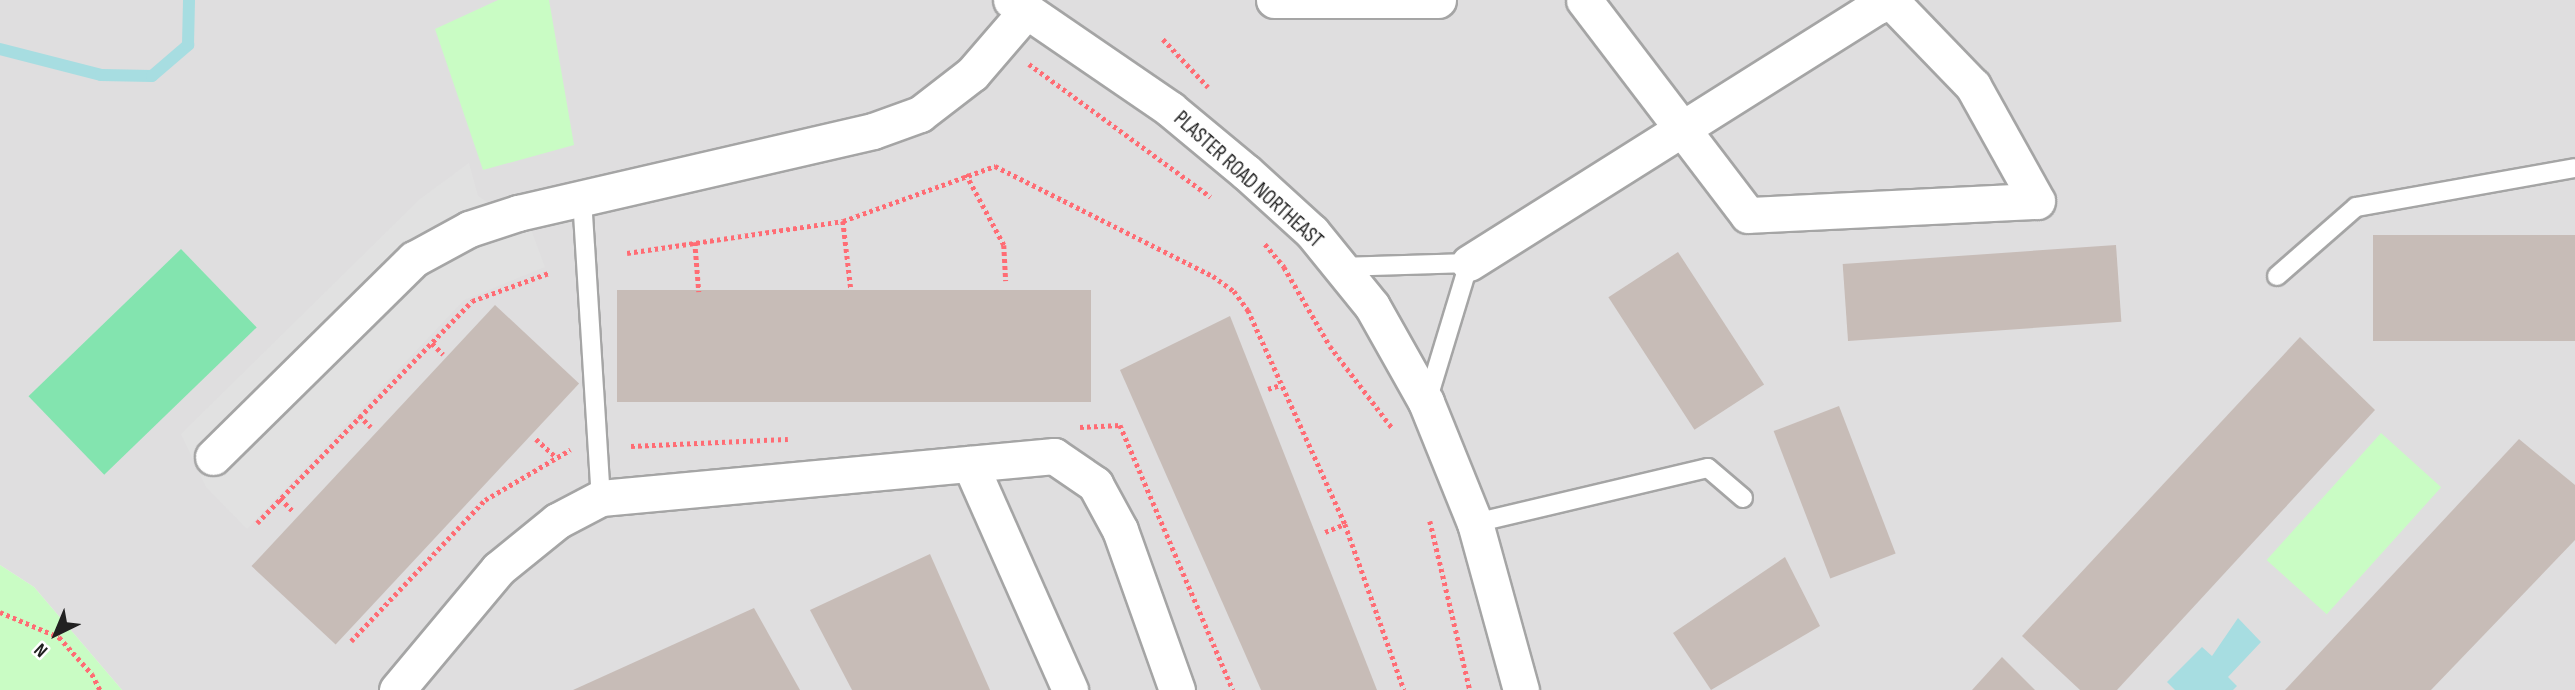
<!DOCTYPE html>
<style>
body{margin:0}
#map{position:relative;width:2575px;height:690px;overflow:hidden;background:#f2ede8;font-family:"Sofia Sans Condensed",sans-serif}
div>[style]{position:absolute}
.residential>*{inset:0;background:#dfdedf}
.park>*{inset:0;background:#c9fcc4;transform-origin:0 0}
.pitch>*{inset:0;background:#83e4af;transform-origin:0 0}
.parking>*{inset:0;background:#e1e1e1}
.water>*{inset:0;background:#a7dde1}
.stream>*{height:12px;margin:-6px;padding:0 6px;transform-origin:6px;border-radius:6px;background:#a7dde1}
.building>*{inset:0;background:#c7bcb7;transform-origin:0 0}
.path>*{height:4.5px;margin-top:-2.25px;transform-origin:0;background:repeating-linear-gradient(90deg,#ff6c74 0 3.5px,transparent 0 7px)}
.roads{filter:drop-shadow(2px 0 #a5a5a5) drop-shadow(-2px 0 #a5a5a5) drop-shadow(0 2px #a5a5a5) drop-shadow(0 -2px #a5a5a5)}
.service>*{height:18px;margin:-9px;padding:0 9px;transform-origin:9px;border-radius:9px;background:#fff}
.minor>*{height:35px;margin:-17.5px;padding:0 17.5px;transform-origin:17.5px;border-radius:17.5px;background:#fff}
span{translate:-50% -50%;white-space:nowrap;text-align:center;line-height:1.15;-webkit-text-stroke:5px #fff;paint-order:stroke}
.street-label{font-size:21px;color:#212121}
.north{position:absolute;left:21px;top:599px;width:70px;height:70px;-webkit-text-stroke:5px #fff;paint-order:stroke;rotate:223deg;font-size:19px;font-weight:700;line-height:28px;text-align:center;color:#212121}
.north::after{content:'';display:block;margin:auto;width:24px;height:32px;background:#212121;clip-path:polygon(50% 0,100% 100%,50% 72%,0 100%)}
</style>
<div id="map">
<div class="residential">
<i style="clip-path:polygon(0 0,2575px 0,2575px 690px,122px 690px,34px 587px,0 565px)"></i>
</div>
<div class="park">
<i style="clip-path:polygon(498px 0,549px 0,574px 145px,483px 170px,435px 29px)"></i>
<i style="left:2381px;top:433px;width:81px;height:171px;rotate:42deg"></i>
<i style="clip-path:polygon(0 565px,34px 587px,122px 690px,0 690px)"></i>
</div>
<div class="pitch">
<i style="left:181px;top:249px;width:109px;height:212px;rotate:46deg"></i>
</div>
<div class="parking">
<i style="clip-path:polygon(469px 163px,478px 196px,532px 232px,545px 267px,464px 300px,247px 529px,206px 487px,181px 434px,420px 199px)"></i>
</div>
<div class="water">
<i style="clip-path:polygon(2238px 618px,2261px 642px,2228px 677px,2237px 686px,2233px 690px,2175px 690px,2167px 682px,2202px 647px,2212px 656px)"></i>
</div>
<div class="stream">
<i style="left:0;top:49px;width:104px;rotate:14.4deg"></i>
<i style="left:101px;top:75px;width:51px;rotate:1.1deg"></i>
<i style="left:152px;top:76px;width:48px;rotate:-40.7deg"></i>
<i style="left:188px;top:45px;width:45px;rotate:-88.7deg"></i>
</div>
<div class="building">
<i style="left:2575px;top:235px;width:106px;height:202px;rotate:90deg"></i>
<i style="left:2116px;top:245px;width:77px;height:274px;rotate:86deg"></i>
<i style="left:1678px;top:252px;width:158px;height:83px;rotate:57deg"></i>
<i style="left:1091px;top:290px;width:112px;height:474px;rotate:90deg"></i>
<i style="left:495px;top:305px;width:115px;height:357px;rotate:43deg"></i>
<i style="clip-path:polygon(1230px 316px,1377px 690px,1261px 690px,1120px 370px)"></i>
<i style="clip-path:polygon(2300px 337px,2375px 410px,2117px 690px,2080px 690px,2022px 636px)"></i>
<i style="left:1839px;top:406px;width:158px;height:70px;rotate:69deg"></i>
<i style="clip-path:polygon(2519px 439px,2575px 485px,2575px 540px,2431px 690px,2285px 690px)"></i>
<i style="clip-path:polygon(930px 554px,990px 690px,852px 690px,810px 610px)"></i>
<i style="clip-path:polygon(1785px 557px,1820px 626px,1711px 690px,1673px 633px)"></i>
<i style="clip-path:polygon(754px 608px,800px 690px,573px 690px)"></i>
<i style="clip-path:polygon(2002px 657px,2035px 690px,1972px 690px)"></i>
</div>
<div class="path">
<i style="left:1163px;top:39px;width:66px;rotate:46.8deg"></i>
<i style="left:1029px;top:64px;width:225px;rotate:36.2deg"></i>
<i style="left:966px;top:174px;width:81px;rotate:61.8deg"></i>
<i style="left:1004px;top:245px;width:36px;rotate:87deg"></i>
<i style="left:843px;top:221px;width:68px;rotate:83.3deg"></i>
<i style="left:695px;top:242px;width:50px;rotate:85.4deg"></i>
<i style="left:1265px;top:244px;width:30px;rotate:50deg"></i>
<i style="left:1284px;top:267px;width:91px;rotate:59.8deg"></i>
<i style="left:1330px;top:346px;width:104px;rotate:52.8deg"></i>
<i style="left:627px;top:253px;width:218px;rotate:-8.4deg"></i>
<i style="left:843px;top:221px;width:162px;rotate:-19.9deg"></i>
<i style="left:995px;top:166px;width:244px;rotate:26.8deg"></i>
<i style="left:1213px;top:276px;width:26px;rotate:36deg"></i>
<i style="left:1234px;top:291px;width:24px;rotate:54deg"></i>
<i style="left:1248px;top:310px;width:235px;rotate:65.6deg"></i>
<i style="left:1345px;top:524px;width:176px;rotate:70.4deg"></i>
<i style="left:432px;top:343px;width:16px;rotate:45deg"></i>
<i style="left:1268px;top:389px;width:13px;rotate:-18deg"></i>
<i style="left:359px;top:415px;width:17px;rotate:45deg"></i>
<i style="left:1080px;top:427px;width:40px;rotate:-2.9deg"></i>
<i style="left:1120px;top:425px;width:288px;rotate:66.9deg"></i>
<i style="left:536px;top:439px;width:27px;rotate:42deg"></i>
<i style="left:631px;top:446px;width:157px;rotate:-2.6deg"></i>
<i style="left:280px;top:498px;width:18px;rotate:45deg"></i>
<i style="left:1430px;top:521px;width:174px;rotate:76.7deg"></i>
<i style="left:257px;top:523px;width:309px;rotate:-45.9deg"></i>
<i style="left:472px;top:301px;width:82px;rotate:-20deg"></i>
<i style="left:1325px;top:532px;width:22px;rotate:-22deg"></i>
<i style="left:0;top:612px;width:64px;rotate:23deg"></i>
<i style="left:59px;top:637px;width:50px;rotate:48.3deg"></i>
<i style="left:92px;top:674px;width:18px;rotate:63deg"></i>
<i style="left:351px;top:641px;width:195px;rotate:-46.5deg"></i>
<i style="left:485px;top:500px;width:99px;rotate:-30.5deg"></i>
</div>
<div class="roads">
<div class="service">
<i style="left:582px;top:198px;width:301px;rotate:86.4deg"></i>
<i style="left:1340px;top:267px;width:129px;rotate:-1.8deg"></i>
<i style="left:1469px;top:263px;width:144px;rotate:106.9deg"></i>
<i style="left:2277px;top:276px;width:105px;rotate:-41.1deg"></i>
<i style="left:2356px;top:207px;width:222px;rotate:-10.1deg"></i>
<i style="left:1475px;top:523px;width:239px;rotate:-13.3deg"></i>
<i style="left:1708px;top:468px;width:46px;rotate:40.6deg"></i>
</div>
<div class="minor">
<i style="left:1011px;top:0;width:193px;rotate:34.4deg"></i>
<i style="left:1170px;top:109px;width:99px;rotate:39.7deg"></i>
<i style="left:1246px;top:172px;width:89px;rotate:42.3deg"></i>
<i style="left:1312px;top:232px;width:95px;rotate:51deg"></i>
<i style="left:1372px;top:306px;width:110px;rotate:60.6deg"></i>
<i style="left:1426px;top:402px;width:131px;rotate:68deg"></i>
<i style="left:1475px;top:523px;width:173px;rotate:74.6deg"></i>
<i style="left:1274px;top:0;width:164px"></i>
<i style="left:1584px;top:0;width:270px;rotate:52.7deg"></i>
<i style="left:1748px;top:215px;width:289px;rotate:-2.8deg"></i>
<i style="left:2037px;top:201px;width:132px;rotate:-119.1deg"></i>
<i style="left:1973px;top:86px;width:118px;rotate:-134deg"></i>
<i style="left:1469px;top:263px;width:480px;rotate:-32.2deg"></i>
<i style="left:1875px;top:7px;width:20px;rotate:-20deg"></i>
<i style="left:213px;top:457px;width:282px;rotate:-44.6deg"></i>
<i style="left:414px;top:259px;width:63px;rotate:-28.6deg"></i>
<i style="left:469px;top:229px;width:52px;rotate:-18.1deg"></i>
<i style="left:518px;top:213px;width:364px;rotate:-13deg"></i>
<i style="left:873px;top:131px;width:50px;rotate:-19.9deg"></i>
<i style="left:920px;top:114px;width:66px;rotate:-37.6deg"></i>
<i style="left:972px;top:74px;width:84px;rotate:-49.3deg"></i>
<i style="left:970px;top:464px;width:247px;rotate:66.1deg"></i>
<i style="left:397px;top:690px;width:158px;rotate:-50.1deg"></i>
<i style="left:498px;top:569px;width:76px;rotate:-39.1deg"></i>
<i style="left:557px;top:521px;width:50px;rotate:-27.6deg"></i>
<i style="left:601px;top:498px;width:455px;rotate:-5.3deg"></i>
<i style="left:1054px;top:456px;width:50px;rotate:34.3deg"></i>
<i style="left:1095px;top:484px;width:52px;rotate:61.5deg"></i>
<i style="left:1120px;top:530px;width:170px;rotate:70.4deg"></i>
</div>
</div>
<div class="street-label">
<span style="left:1248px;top:180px;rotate:42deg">PLASTER ROAD NORTHEAST</span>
</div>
<div class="north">N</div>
</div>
